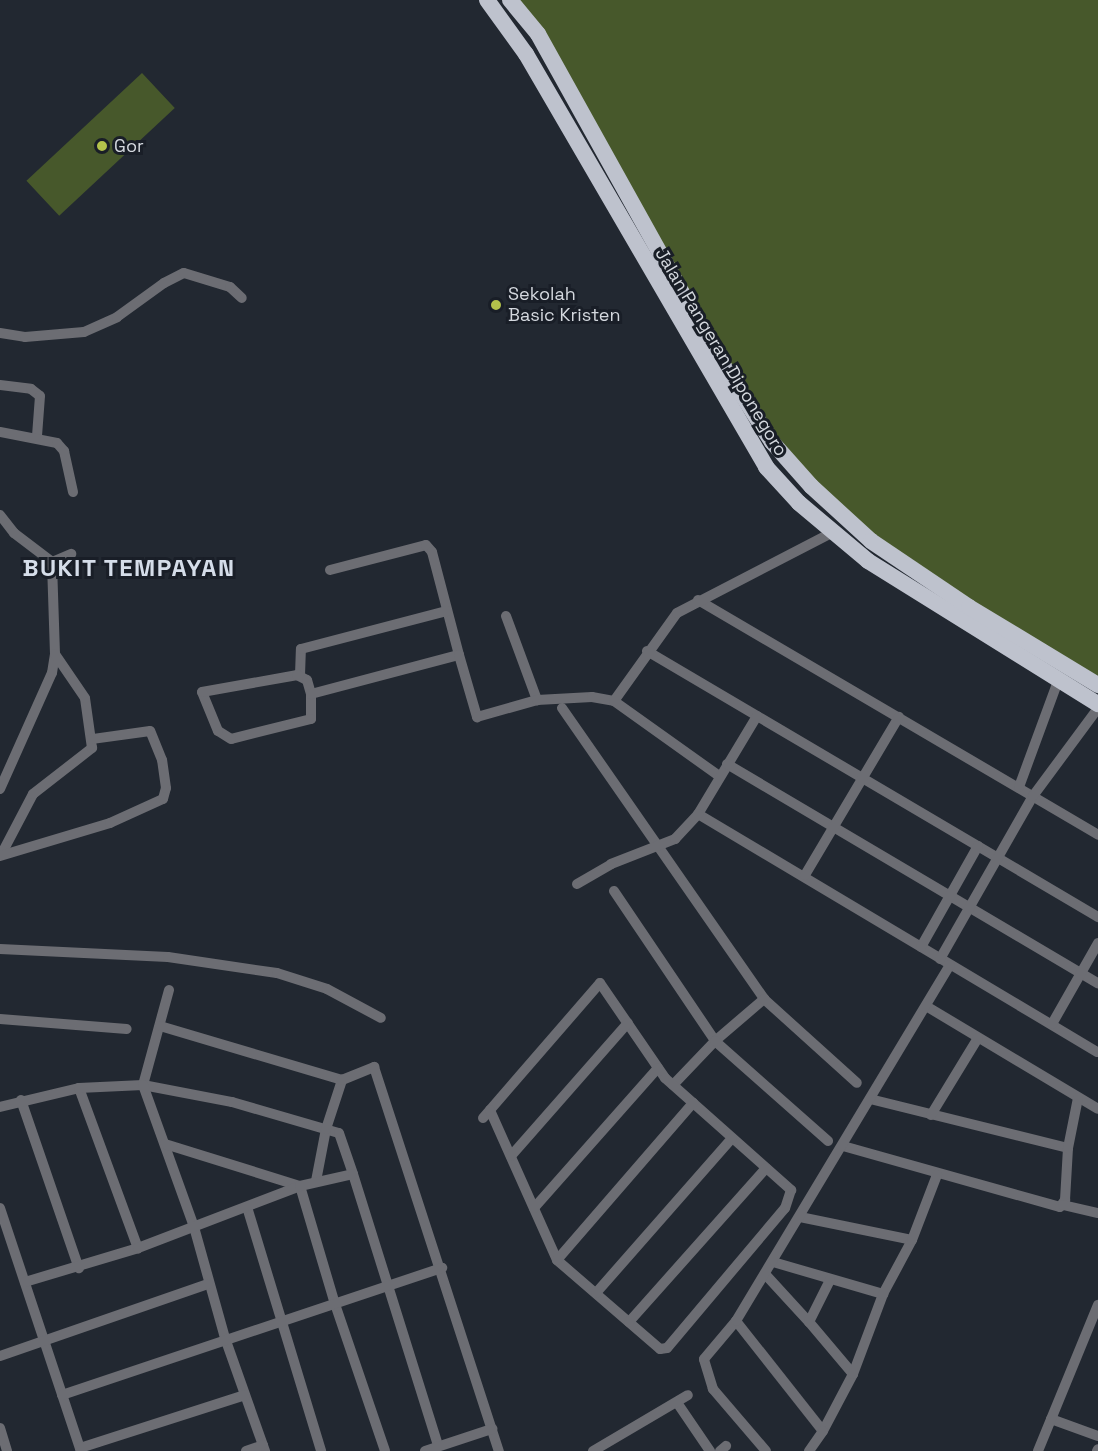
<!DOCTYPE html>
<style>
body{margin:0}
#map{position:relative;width:1098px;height:1451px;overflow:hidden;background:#222831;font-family:"Space Grotesk",sans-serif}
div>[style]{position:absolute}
.green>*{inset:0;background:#47582b;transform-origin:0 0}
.minor>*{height:10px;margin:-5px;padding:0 5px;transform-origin:5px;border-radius:5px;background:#6c6d73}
.trunk>*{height:16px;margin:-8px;padding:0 8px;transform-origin:8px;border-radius:8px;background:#bec2cd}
.dots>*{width:16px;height:16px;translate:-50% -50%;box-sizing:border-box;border:3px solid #191e27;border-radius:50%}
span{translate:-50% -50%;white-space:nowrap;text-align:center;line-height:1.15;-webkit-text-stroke:6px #191e27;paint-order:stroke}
.poi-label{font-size:18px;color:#d4d8de}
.left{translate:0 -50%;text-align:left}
.street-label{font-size:18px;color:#d4d8de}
.district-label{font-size:24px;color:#d5dde9;font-weight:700;letter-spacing:1.5px}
</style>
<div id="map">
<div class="green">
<i style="clip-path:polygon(502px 0,1098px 0,1098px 690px,804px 489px,543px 53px)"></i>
<i style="left:142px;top:73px;width:48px;height:158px;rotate:47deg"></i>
</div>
<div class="minor">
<i style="left:0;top:333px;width:25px;rotate:9deg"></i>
<i style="left:25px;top:337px;width:59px;rotate:-4.8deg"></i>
<i style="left:84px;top:332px;width:36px;rotate:-24deg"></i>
<i style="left:117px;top:317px;width:58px;rotate:-35.9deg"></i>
<i style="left:164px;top:283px;width:22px;rotate:-27deg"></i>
<i style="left:184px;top:273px;width:48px;rotate:16.9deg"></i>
<i style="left:230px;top:287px;width:16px;rotate:43deg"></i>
<i style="left:0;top:385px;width:31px;rotate:7deg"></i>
<i style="left:31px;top:389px;width:11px;rotate:38deg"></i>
<i style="left:40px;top:396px;width:40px;rotate:94.3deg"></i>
<i style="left:0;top:432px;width:58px;rotate:10.9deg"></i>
<i style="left:57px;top:443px;width:11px;rotate:49deg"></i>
<i style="left:64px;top:451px;width:42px;rotate:77.6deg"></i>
<i style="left:0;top:515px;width:23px;rotate:52deg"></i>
<i style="left:14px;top:533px;width:48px;rotate:37.3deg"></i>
<i style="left:330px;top:570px;width:99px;rotate:-14.6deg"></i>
<i style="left:426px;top:545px;width:9px;rotate:49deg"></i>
<i style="left:432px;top:552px;width:106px;rotate:75.3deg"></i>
<i style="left:698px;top:600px;width:464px;rotate:30.4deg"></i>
<i style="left:506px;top:616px;width:90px;rotate:69.7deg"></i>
<i style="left:647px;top:651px;width:524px;rotate:30.53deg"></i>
<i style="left:300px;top:675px;width:26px;rotate:-88deg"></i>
<i style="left:301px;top:649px;width:151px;rotate:-14.6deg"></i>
<i style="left:311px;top:694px;width:25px;rotate:90deg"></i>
<i style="left:311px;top:719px;width:82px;rotate:166deg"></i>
<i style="left:231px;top:739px;width:15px;rotate:-148deg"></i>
<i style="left:218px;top:731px;width:42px;rotate:-112.3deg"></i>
<i style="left:202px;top:692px;width:97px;rotate:-10.1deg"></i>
<i style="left:297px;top:675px;width:11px;rotate:27deg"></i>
<i style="left:307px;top:680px;width:15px;rotate:74deg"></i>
<i style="left:311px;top:694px;width:153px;rotate:-14.8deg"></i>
<i style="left:459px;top:655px;width:65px;rotate:73.8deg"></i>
<i style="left:477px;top:717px;width:62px;rotate:-15.8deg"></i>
<i style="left:537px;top:700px;width:55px;rotate:-3.1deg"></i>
<i style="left:592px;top:697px;width:22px;rotate:10deg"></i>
<i style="left:614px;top:701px;width:129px;rotate:35.5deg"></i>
<i style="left:614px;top:701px;width:108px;rotate:-54.4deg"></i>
<i style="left:677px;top:613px;width:176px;rotate:-27.4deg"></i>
<i style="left:562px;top:708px;width:354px;rotate:55.2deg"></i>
<i style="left:757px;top:716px;width:114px;rotate:121deg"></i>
<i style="left:698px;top:814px;width:465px;rotate:30.8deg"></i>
<i style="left:727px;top:764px;width:431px;rotate:30.6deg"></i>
<i style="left:1019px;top:787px;width:116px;rotate:-69.8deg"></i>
<i style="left:0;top:789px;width:127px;rotate:-65.9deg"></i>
<i style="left:52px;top:673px;width:19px;rotate:-81deg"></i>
<i style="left:55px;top:654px;width:92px;rotate:-91.9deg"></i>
<i style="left:52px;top:562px;width:21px;rotate:-23deg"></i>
<i style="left:1px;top:855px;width:69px;rotate:-62.3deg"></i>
<i style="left:33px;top:794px;width:75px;rotate:-37.9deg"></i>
<i style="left:92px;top:748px;width:50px;rotate:-98deg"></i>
<i style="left:85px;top:698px;width:53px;rotate:-124.3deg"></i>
<i style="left:0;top:856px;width:115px;rotate:-16.7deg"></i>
<i style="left:110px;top:823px;width:58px;rotate:-24.4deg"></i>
<i style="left:163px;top:799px;width:11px;rotate:-75deg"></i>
<i style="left:166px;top:788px;width:28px;rotate:-98deg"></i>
<i style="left:162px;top:760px;width:31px;rotate:-112deg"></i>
<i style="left:150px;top:731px;width:59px;rotate:172.1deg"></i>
<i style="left:805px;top:875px;width:184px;rotate:-59.3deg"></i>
<i style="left:577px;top:884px;width:39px;rotate:-30deg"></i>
<i style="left:611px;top:864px;width:69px;rotate:-21.3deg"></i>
<i style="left:675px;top:839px;width:34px;rotate:-47deg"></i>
<i style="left:614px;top:891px;width:181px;rotate:56deg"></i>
<i style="left:715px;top:1041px;width:65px;rotate:-40.6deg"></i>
<i style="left:764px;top:999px;width:125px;rotate:42.1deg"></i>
<i style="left:921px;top:947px;width:116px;rotate:-60.6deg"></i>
<i style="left:0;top:949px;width:168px;rotate:2.7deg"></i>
<i style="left:168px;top:957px;width:110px;rotate:8.4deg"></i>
<i style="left:277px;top:973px;width:52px;rotate:17.7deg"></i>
<i style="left:327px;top:989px;width:61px;rotate:28.2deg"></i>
<i style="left:940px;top:959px;width:188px;rotate:-60.3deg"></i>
<i style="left:1033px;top:796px;width:109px;rotate:-53.5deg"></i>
<i style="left:169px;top:990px;width:98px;rotate:105.3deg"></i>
<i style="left:143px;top:1085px;width:91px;rotate:10.8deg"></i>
<i style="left:232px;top:1102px;width:111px;rotate:16.2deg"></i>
<i style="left:339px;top:1133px;width:43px;rotate:71.1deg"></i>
<i style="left:926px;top:1006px;width:200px;rotate:30.9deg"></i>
<i style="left:0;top:1019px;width:127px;rotate:4.5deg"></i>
<i style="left:1052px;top:1024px;width:93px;rotate:-60.4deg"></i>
<i style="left:160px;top:1026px;width:190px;rotate:16.5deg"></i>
<i style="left:673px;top:1085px;width:61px;rotate:-46.3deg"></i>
<i style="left:715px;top:1041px;width:151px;rotate:41.5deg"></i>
<i style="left:79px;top:1088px;width:171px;rotate:69.8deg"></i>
<i style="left:870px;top:1099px;width:204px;rotate:13.9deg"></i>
<i style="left:21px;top:1100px;width:178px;rotate:71deg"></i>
<i style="left:0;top:1107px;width:81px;rotate:-13.5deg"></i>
<i style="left:79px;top:1088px;width:64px;rotate:-2.7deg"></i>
<i style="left:143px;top:1085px;width:151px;rotate:70.2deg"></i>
<i style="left:194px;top:1227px;width:115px;rotate:74.4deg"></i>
<i style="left:225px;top:1338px;width:120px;rotate:70.5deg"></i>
<i style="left:931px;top:1115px;width:90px;rotate:-58.6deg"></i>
<i style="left:483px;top:1118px;width:11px;rotate:-49deg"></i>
<i style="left:490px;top:1110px;width:168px;rotate:-49.1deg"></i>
<i style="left:600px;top:983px;width:115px;rotate:55.6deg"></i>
<i style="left:665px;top:1078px;width:169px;rotate:41.6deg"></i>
<i style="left:791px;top:1190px;width:19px;rotate:108deg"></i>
<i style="left:785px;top:1208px;width:183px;rotate:130.1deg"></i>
<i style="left:667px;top:1348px;width:7px;rotate:172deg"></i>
<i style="left:660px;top:1349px;width:136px;rotate:-139.2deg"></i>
<i style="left:557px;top:1260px;width:164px;rotate:-114.1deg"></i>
<i style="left:165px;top:1144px;width:141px;rotate:17.3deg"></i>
<i style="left:843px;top:1146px;width:225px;rotate:15.7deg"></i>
<i style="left:1060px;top:1207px;width:9px;rotate:-54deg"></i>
<i style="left:1065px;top:1200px;width:52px;rotate:-86.7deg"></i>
<i style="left:1068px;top:1148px;width:51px;rotate:-78.7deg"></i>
<i style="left:511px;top:1156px;width:177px;rotate:-48.7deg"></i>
<i style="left:316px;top:1181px;width:53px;rotate:-79.1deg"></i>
<i style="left:326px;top:1129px;width:52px;rotate:-71.9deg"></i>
<i style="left:342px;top:1080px;width:35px;rotate:-22deg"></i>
<i style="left:374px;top:1067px;width:404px;rotate:72deg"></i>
<i style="left:300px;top:1186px;width:123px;rotate:73.5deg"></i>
<i style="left:335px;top:1304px;width:155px;rotate:71.2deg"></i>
<i style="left:1063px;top:1205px;width:36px;rotate:13deg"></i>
<i style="left:247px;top:1207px;width:255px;rotate:73.1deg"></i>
<i style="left:0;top:1208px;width:256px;rotate:71.6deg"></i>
<i style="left:534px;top:1208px;width:187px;rotate:-48.5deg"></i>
<i style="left:800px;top:1217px;width:114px;rotate:11.6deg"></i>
<i style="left:557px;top:1260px;width:208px;rotate:-49.1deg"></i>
<i style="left:773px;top:1262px;width:115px;rotate:16.2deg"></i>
<i style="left:765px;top:1274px;width:65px;rotate:47.5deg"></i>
<i style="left:25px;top:1282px;width:118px;rotate:-16.7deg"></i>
<i style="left:138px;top:1248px;width:173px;rotate:-20.9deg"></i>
<i style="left:300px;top:1186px;width:54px;rotate:-12.8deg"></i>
<i style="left:353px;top:1174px;width:285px;rotate:72.6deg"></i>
<i style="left:596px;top:1293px;width:206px;rotate:-48.7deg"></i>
<i style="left:736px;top:1321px;width:140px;rotate:51.7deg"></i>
<i style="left:823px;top:1431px;width:64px;rotate:-62.2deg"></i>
<i style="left:853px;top:1374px;width:68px;rotate:-130.2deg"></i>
<i style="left:809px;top:1322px;width:47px;rotate:-63.4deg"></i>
<i style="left:629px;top:1322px;width:206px;rotate:-48.3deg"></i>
<i style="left:0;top:1356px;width:220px;rotate:-19.1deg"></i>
<i style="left:853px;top:1374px;width:85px;rotate:-69.4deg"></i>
<i style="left:883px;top:1294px;width:61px;rotate:-61.8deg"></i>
<i style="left:912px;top:1240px;width:70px;rotate:-69deg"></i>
<i style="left:62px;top:1395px;width:401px;rotate:-18.5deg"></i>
<i style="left:678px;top:1404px;width:57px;rotate:55.8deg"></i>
<i style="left:1051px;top:1419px;width:50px;rotate:19.9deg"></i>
<i style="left:0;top:1428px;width:24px;rotate:73deg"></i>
<i style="left:80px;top:1448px;width:173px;rotate:-17.8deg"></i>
<i style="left:246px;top:1451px;width:18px;rotate:-19deg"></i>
<i style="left:425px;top:1451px;width:71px;rotate:-18.2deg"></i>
<i style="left:593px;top:1451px;width:110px;rotate:-30.5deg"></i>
<i style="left:720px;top:1451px;width:8px;rotate:-40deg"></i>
<i style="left:766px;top:1451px;width:82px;rotate:-130.5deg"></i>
<i style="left:713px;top:1389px;width:31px;rotate:-107deg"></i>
<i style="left:704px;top:1359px;width:50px;rotate:-49.9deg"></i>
<i style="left:736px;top:1321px;width:415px;rotate:-59deg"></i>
<i style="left:809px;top:1451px;width:24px;rotate:-55deg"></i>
<i style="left:1038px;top:1451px;width:158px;rotate:-67.7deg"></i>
<i style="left:1097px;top:1451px;width:2px;rotate:-63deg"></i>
</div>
<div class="trunk">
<i style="left:487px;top:0;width:67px;rotate:54.2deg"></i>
<i style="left:526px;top:54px;width:478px;rotate:59.8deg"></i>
<i style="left:766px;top:467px;width:49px;rotate:47.5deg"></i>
<i style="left:799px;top:503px;width:90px;rotate:40deg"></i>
<i style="left:868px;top:561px;width:271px;rotate:31.9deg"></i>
<i style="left:510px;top:0;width:44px;rotate:50.5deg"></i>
<i style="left:538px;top:34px;width:370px;rotate:60.9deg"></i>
<i style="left:718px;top:357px;width:101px;rotate:57.6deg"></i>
<i style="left:772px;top:442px;width:59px;rotate:48.4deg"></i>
<i style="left:811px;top:486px;width:81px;rotate:42.5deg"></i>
<i style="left:871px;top:541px;width:118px;rotate:34deg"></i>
<i style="left:969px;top:607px;width:151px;rotate:31.2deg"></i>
</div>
<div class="dots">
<i style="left:102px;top:146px;background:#b3c24b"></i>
<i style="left:496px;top:305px;background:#b3c24b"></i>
</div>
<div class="poi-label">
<span class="left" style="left:114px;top:146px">Gor</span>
<span class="left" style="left:508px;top:305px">Sekolah<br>Basic Kristen</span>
</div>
<div class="street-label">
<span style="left:721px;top:352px;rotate:59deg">Jalan Pangeran Diponegoro</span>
</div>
<div class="district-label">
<span style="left:129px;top:568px">BUKIT TEMPAYAN</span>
</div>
</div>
